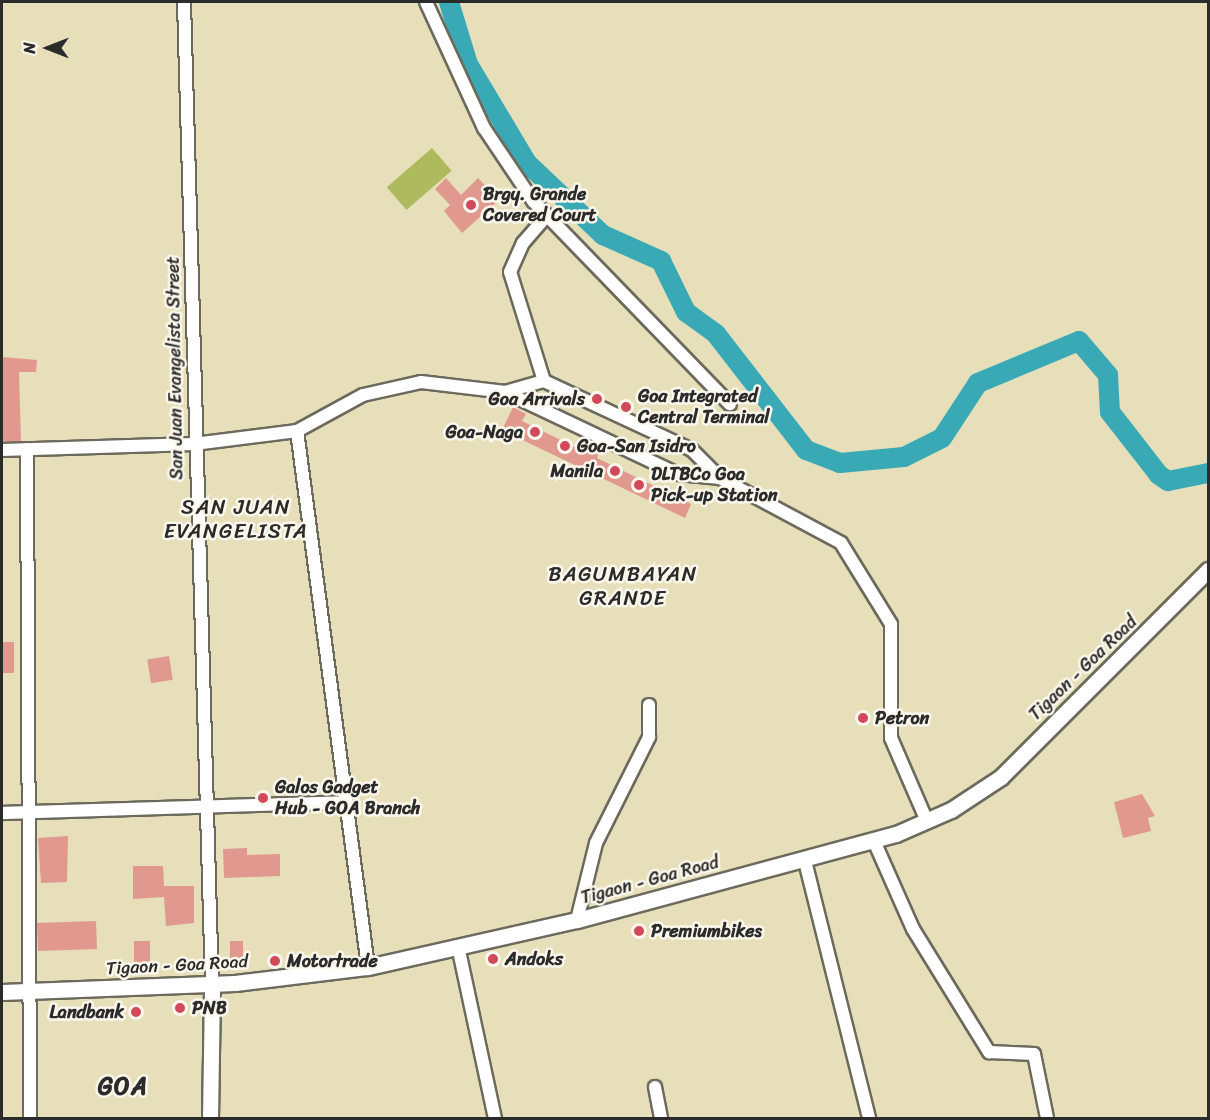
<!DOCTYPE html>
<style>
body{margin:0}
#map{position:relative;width:1210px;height:1120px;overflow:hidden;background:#e6dfba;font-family:Sriracha,sans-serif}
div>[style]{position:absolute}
.green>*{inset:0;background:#adbb5e;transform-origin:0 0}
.river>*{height:20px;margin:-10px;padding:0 10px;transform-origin:10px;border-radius:10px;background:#39aab5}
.building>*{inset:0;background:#e1988e;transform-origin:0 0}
.roads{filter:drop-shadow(2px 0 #6c6a5d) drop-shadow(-2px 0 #6c6a5d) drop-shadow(0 2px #6c6a5d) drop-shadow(0 -2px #6c6a5d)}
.minor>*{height:12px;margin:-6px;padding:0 6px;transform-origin:6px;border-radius:6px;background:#fff}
.major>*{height:15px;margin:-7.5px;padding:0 7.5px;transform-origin:7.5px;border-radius:7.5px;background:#fff}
.dots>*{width:16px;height:16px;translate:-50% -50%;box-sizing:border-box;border:3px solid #fbf7ec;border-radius:50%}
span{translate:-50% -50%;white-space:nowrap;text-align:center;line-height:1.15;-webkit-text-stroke:5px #fbf7ec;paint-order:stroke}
.poi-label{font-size:18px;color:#2b2b2b;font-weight:700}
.left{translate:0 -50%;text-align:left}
.right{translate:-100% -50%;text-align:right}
.street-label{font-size:18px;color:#2b2b2b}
.quarter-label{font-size:21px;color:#2b2b2b;letter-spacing:1.5px}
.district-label{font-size:24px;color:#2b2b2b;font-weight:700;letter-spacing:1.5px}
.frame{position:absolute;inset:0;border:3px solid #2b2b2b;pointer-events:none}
.north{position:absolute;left:18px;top:18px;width:60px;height:60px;-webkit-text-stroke:4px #fbf7ec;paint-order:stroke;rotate:270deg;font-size:16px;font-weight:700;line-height:24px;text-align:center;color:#2b2b2b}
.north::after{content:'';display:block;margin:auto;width:21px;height:27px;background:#2b2b2b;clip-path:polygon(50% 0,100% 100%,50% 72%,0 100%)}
</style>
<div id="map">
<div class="green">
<i style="left:432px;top:148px;width:30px;height:60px;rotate:49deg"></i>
</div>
<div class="river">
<i style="left:449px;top:2px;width:65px;rotate:73deg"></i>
<i style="left:468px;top:64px;width:115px;rotate:59.2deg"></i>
<i style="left:527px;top:163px;width:105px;rotate:43.5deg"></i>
<i style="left:603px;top:235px;width:64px;rotate:24.1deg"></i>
<i style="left:661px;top:261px;width:57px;rotate:63.9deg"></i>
<i style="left:686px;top:312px;width:37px;rotate:36deg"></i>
<i style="left:716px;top:334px;width:147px;rotate:52.2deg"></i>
<i style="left:806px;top:450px;width:36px;rotate:21deg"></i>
<i style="left:840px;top:463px;width:64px;rotate:-5.4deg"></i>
<i style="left:904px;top:457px;width:42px;rotate:-26.6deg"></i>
<i style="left:942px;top:438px;width:66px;rotate:-56.8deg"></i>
<i style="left:978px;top:383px;width:109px;rotate:-22.6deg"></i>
<i style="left:1079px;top:341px;width:45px;rotate:49.5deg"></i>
<i style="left:1108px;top:375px;width:37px;rotate:87deg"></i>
<i style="left:1110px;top:412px;width:80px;rotate:52.1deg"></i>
<i style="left:1159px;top:475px;width:11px;rotate:34deg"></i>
<i style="left:1168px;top:481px;width:41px;rotate:-11.3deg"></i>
</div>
<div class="building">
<i style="clip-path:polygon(446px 178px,461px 195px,478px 178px,499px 200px,462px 233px,444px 211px,450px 205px,435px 189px)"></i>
<i style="clip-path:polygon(2px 357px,37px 360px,36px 372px,19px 372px,21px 441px,2px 442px)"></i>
<i style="clip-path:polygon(513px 407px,526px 414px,522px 421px,585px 452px,589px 444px,601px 450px,597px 458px,691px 504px,685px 518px,502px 430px)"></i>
<i style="left:2px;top:642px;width:12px;height:31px"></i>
<i style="left:169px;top:656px;width:24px;height:22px;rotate:81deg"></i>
<i style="clip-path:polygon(1142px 794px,1155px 816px,1148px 818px,1151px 831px,1123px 838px,1114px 802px)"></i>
<i style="clip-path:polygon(68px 836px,67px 882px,41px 883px,38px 838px)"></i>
<i style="clip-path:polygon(247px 848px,247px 855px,280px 854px,280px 876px,224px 878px,223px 849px)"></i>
<i style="clip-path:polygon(133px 866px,163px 866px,164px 886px,194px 886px,194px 923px,166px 926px,164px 897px,133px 899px)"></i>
<i style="left:96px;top:921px;width:28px;height:59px;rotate:88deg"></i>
<i style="left:134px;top:941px;width:16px;height:23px"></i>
<i style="left:230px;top:941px;width:13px;height:23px"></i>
</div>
<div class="roads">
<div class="minor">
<i style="left:184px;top:2px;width:982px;rotate:88.37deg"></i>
<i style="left:426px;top:2px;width:139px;rotate:65.3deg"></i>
<i style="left:484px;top:128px;width:88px;rotate:56.1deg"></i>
<i style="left:533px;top:201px;width:283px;rotate:45.9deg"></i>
<i style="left:544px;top:381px;width:114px;rotate:-107.3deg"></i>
<i style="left:510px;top:272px;width:32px;rotate:-66deg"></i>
<i style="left:523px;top:243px;width:33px;rotate:-49deg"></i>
<i style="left:505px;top:392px;width:41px;rotate:-15.8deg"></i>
<i style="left:544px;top:381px;width:163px;rotate:25deg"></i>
<i style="left:692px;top:450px;width:40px;rotate:45deg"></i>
<i style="left:297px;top:431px;width:541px;rotate:82.45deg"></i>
<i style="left:27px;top:449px;width:669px;rotate:89.74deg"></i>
<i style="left:2px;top:450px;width:192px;rotate:-1.8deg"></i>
<i style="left:194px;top:444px;width:104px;rotate:-7.2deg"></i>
<i style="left:297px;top:431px;width:75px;rotate:-28.6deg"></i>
<i style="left:363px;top:395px;width:59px;rotate:-12.6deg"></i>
<i style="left:421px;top:382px;width:85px;rotate:6.8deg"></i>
<i style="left:505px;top:392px;width:191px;rotate:25.4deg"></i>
<i style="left:678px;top:474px;width:42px;rotate:5.4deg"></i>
<i style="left:720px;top:478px;width:137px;rotate:28.2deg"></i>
<i style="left:841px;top:543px;width:95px;rotate:58.3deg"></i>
<i style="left:891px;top:624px;width:114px;rotate:90deg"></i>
<i style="left:891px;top:738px;width:90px;rotate:66.6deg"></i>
<i style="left:2px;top:813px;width:344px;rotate:-1.8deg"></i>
<i style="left:874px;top:841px;width:96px;rotate:66.1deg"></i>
<i style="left:913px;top:929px;width:145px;rotate:58.3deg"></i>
<i style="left:989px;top:1052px;width:45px;rotate:2.5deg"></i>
<i style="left:1034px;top:1054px;width:65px;rotate:78.5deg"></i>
<i style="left:805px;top:861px;width:265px;rotate:76deg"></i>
<i style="left:577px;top:920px;width:79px;rotate:-76.1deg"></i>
<i style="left:596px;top:843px;width:119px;rotate:-63.4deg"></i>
<i style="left:649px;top:737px;width:32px;rotate:-90deg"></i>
<i style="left:458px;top:946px;width:176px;rotate:77.9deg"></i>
<i style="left:655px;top:1087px;width:32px;rotate:79deg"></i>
</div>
<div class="major">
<i style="left:2px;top:992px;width:233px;rotate:-2.2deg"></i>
<i style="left:235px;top:983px;width:134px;rotate:-6.9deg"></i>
<i style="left:368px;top:967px;width:214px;rotate:-12.7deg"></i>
<i style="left:577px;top:920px;width:330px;rotate:-15.1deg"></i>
<i style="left:896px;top:834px;width:60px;rotate:-23.6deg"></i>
<i style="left:951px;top:810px;width:60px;rotate:-33.4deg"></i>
<i style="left:1001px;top:777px;width:293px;rotate:-45deg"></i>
<i style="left:210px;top:1118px;width:134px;rotate:-89.1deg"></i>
</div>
</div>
<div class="dots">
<i style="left:471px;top:205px;background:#d1495b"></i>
<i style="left:597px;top:399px;background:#d1495b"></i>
<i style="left:626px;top:407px;background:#d1495b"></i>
<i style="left:535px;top:432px;background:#d1495b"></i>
<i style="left:565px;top:446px;background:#d1495b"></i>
<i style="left:615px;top:471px;background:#d1495b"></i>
<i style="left:639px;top:485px;background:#d1495b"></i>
<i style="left:863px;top:718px;background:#d1495b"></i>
<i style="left:263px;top:798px;background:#d1495b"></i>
<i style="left:639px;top:931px;background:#d1495b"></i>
<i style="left:493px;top:959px;background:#d1495b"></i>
<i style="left:275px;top:961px;background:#d1495b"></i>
<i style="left:180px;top:1008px;background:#d1495b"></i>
<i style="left:136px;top:1012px;background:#d1495b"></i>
</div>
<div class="poi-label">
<span class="left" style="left:483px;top:205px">Brgy. Grande<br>Covered Court</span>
<span class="left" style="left:638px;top:407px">Goa Integrated<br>Central Terminal</span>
<span class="right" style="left:585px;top:399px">Goa Arrivals</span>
<span class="right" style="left:523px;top:432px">Goa-Naga</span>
<span class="left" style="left:577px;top:446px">Goa-San Isidro</span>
<span class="right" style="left:603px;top:471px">Manila</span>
<span class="left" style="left:651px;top:485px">DLTBCo Goa<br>Pick-up Station</span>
<span class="left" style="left:875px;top:718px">Petron</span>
<span class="left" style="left:275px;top:798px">Galos Gadget<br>Hub - GOA Branch</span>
<span class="left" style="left:651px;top:931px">Premiumbikes</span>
<span class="left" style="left:505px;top:959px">Andoks</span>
<span class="left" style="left:287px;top:961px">Motortrade</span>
<span class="left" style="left:192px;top:1008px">PNB</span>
<span class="right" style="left:124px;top:1012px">Landbank</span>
</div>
<div class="street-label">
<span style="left:175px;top:368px;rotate:-91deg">San Juan Evangelista Street</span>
<span style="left:1083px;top:668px;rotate:-44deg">Tigaon - Goa Road</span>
<span style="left:650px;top:880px;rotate:-15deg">Tigaon - Goa Road</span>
<span style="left:177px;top:965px;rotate:-3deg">Tigaon - Goa Road</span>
</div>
<div class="quarter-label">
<span style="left:236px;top:519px">SAN JUAN<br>EVANGELISTA</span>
<span style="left:623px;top:586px">BAGUMBAYAN<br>GRANDE</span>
</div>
<div class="district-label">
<span style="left:123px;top:1087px">GOA</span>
</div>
<div class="frame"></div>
<div class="north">N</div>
</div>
